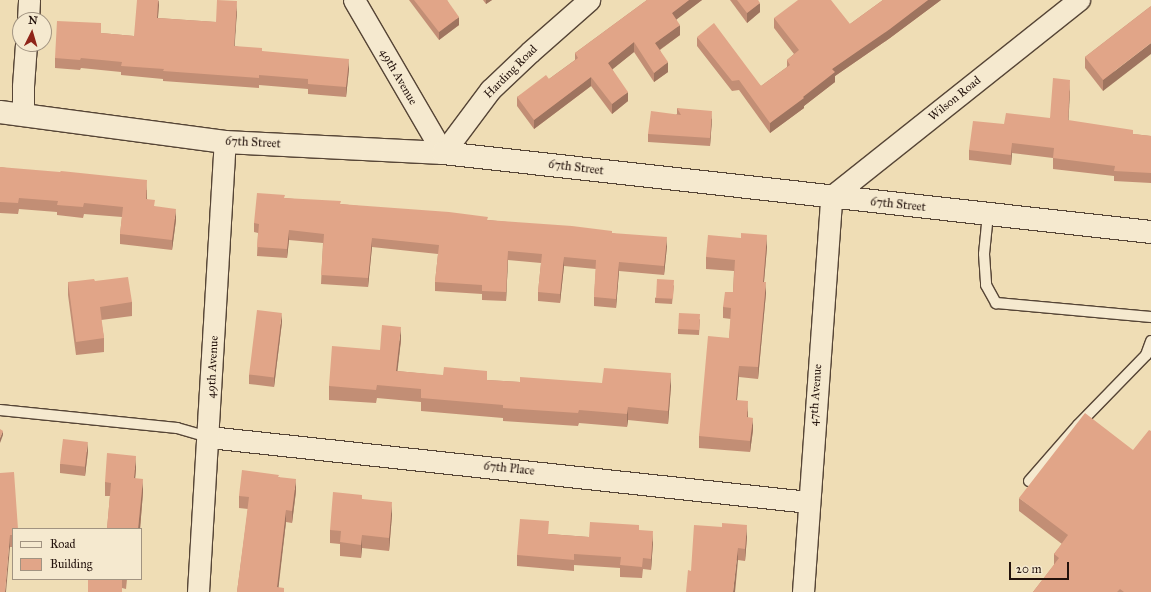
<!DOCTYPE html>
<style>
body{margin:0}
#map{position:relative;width:1151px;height:592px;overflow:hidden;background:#efddb5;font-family:"IM FELL Great Primer",serif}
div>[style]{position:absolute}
.roads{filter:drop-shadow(1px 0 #564536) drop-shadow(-1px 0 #564536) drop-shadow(0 1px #564536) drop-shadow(0 -1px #564536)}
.lane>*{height:10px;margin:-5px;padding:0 5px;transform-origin:5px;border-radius:5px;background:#f5e9cf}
.street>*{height:21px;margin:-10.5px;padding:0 10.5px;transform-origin:10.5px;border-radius:10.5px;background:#f5e9cf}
.secondary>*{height:22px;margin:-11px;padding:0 11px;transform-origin:11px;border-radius:11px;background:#f5e9cf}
.wall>*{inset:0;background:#c28e75}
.shaded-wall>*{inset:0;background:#9e745f}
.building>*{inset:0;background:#e1a588;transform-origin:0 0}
span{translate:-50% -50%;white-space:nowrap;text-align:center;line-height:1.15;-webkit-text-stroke:3px #f5e9cf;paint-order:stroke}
.street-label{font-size:12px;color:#23120c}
.legend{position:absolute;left:12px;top:528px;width:130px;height:52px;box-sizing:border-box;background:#f5e9cf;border:1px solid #a19381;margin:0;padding:5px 7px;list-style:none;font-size:12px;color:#23120c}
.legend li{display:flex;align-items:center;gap:8px;height:20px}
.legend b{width:20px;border:1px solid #a19381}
.north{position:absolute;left:12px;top:12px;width:40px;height:40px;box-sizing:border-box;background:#f5e9cf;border:1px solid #a19381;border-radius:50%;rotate:5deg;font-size:11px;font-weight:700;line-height:16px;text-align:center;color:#23120c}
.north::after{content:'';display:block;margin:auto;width:14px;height:18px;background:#8f2418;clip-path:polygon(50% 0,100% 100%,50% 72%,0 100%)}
.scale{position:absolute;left:1009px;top:562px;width:60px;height:18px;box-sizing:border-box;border:2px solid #23120c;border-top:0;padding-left:5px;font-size:12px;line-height:14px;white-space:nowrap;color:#23120c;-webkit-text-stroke:3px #f5e9cf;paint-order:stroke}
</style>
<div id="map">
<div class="roads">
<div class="lane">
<i style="left:988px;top:214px;width:40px;rotate:95.7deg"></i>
<i style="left:984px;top:254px;width:31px;rotate:86deg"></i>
<i style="left:986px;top:285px;width:21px;rotate:61deg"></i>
<i style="left:996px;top:303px;width:156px;rotate:5.2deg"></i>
<i style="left:0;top:410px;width:178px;rotate:5.8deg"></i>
<i style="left:177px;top:428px;width:33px;rotate:16deg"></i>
<i style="left:1029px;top:481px;width:74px;rotate:-48.8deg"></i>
<i style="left:1078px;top:425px;width:98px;rotate:-45.8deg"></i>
<i style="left:1146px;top:355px;width:15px;rotate:-70deg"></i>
</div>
<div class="street">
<i style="left:354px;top:0;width:177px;rotate:59.8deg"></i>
<i style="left:443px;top:153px;width:79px;rotate:-53.3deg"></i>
<i style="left:490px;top:90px;width:55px;rotate:-43.5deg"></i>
<i style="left:530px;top:52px;width:79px;rotate:-41.4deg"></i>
<i style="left:28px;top:20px;width:20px;rotate:-87deg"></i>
<i style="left:23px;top:114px;width:28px;rotate:-90deg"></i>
<i style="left:23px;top:86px;width:42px;rotate:-85.9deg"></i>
<i style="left:209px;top:437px;width:603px;rotate:6.19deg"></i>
<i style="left:198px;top:592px;width:451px;rotate:-86.6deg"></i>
<i style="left:803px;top:592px;width:396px;rotate:-85.9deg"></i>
<i style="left:831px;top:197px;width:317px;rotate:-38.5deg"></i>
</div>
<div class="secondary">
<i style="left:0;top:112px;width:227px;rotate:7.6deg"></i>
<i style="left:225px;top:142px;width:218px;rotate:2.9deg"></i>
<i style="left:443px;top:153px;width:712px;rotate:6.37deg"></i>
</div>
</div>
<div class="wall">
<i style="clip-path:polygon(159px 0,158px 18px,216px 22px,237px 11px,234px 46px,349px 69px,346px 97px,308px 94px,308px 89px,259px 85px,259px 88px,163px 81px,163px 79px,121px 75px,121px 72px,81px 68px,80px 70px,55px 68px,55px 58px,101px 33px,134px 36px)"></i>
<i style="clip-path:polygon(409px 0,447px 0,459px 25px,439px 40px)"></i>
<i style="clip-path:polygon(483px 0,492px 0,486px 4px)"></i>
<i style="clip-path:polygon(647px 0,702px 0,676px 19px,680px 35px,660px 50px,668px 72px,654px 82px,634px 52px,612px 69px,628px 101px,612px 114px,591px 86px,534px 129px,517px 106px,517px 97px,549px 79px,575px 60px,575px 53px)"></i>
<i style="clip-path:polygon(730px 0,758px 0,760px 12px,747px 23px)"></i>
<i style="clip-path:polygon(883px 0,941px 0,890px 38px,835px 76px,835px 82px,804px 106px,804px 108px,770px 133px,739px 90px,732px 91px,697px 46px,697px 37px,761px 86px,787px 67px,787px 60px,794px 54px,774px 28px,774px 18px,850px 24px)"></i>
<i style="clip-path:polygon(1151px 6px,1103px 91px,1085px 68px,1085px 57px)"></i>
<i style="clip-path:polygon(1070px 90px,1068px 121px,1133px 134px,1151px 136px,1151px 183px,1114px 181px,1114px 176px,1053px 169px,1053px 158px,1012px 153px,1011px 165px,969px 160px,969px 150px,1050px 118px)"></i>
<i style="clip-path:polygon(677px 108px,712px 119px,710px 146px,648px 142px,648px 134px,677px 114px)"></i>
<i style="clip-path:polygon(0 167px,147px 190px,147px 199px,155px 207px,176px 220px,172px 250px,120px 244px,120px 234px,122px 217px,84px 214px,83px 218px,57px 215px,57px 212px,19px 209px,18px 214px,0 213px)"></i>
<i style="clip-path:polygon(285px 198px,488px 220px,612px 233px,667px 246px,664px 275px,619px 271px,616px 308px,594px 306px,594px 297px,596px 269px,564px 266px,560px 303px,538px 301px,538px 292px,541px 263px,508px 260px,506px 301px,482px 300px,482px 294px,435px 291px,435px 282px,438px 254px,372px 247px,368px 287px,321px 284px,323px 243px,289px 240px,287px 258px,257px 256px,258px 233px,254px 232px,254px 223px)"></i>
<i style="clip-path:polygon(741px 238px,767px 247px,764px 282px,766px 293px,758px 379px,739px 377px,737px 400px,748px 412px,748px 418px,753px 430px,750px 452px,699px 448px,699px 436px,729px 338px,731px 319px,723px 318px,723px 307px,733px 292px,734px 271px,706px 269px,706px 257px)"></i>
<i style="clip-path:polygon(95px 281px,132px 302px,132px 316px,101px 320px,104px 338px,104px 352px,76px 355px,68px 295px,68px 282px)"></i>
<i style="clip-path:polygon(674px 285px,672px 304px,655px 303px,655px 298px)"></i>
<i style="clip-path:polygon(700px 319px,699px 335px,678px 334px,678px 329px)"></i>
<i style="clip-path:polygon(282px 322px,274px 387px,249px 384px,249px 375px)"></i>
<i style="clip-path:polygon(401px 340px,397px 371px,487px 380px,520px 382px,602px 383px,671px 386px,668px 424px,628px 420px,627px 427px,579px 423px,578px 426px,503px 421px,503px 418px,421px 411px,421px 402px,377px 398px,376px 403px,329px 400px,329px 386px,380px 350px)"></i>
<i style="clip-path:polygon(88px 451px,85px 476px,60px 473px,60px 464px)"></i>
<i style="clip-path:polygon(136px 469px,135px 478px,143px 492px,140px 529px,107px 529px,110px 496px,105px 496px,105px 482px)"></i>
<i style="clip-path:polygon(0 473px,13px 529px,13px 547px,10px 547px)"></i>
<i style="clip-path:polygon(279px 477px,296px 491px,292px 523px,286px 522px,278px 587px,284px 592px,237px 592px,248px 509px,239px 508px,239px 496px)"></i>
<i style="clip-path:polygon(1019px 498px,1151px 592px,1033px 592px,1054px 565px,1054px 554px,1062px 544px,1019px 511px)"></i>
<i style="clip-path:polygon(362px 499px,392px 515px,389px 551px,362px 548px,361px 558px,340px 556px,340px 544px,330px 543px,330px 530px)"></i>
<i style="clip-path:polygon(639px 530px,653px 542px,651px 570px,643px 569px,642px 578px,620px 577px,620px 568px,574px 565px,574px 571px,517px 566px,517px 555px,549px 534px,589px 537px)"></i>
<i style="clip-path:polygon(747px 537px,745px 561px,738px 560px,691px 571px)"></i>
<i style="clip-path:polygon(88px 579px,127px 579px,126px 589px,122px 588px)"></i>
</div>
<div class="shaded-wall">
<i style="clip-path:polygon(158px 0,159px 5px,157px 28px,157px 18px)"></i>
<i style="clip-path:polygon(486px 0,492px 0,486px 4px)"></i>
<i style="clip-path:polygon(689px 0,702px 0,672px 23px,672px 13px)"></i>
<i style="clip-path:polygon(928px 0,941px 0,890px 38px,835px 76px,835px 82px,804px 106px,804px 108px,770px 133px,770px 123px,832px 69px)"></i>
<i style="clip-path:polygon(237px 1px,237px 11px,234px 56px,234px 46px)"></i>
<i style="clip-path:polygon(760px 3px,760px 12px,747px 23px,747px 13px)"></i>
<i style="clip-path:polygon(459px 17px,459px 25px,439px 40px,439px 32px)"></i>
<i style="clip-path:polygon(680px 25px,680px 35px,655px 53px,655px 43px)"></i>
<i style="clip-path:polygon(634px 42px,634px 52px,608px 73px,608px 63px)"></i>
<i style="clip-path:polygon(1151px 43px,1151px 54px,1103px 91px,1103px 80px)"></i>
<i style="clip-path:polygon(349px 59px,349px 69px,346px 97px,346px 87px)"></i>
<i style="clip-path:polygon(668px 62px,668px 72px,654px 82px,654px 73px)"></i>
<i style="clip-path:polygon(591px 77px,591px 86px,534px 129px,534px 120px)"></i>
<i style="clip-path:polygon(1070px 80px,1070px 90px,1068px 131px,1068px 120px)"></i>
<i style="clip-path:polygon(628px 92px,628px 101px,612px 114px,612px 104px)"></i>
<i style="clip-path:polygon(712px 111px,712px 119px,710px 146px,710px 138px)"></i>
<i style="clip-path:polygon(1012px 143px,1012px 153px,1011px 165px,1011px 155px)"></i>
<i style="clip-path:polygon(147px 180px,147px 190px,146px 209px,146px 199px)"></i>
<i style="clip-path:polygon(176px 209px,176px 220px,172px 250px,172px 240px)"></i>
<i style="clip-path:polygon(289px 230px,289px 240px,287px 258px,287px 249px)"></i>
<i style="clip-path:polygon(767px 235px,767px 247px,763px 293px,763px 282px)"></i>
<i style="clip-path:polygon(667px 237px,667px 246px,664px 275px,664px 266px)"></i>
<i style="clip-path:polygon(372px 238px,372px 247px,368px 287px,368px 278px)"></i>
<i style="clip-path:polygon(508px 251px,508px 260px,506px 301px,506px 292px)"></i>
<i style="clip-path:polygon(564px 257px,564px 266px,560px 303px,560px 294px)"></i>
<i style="clip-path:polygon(619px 262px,619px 271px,616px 308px,616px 299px)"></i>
<i style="clip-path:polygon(766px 282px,766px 293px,758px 379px,758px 367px)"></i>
<i style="clip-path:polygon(282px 313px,282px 322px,274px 387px,274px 378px)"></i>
<i style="clip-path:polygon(401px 327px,401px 340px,396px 384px,396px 371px)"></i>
<i style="clip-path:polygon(739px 366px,739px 377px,736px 411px,736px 400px)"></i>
<i style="clip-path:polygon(671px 373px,671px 386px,668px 424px,668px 411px)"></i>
<i style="clip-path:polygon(748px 401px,748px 412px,747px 429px,747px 417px)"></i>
<i style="clip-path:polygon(628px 407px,628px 420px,627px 427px,627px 414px)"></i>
<i style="clip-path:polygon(753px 418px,753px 430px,750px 452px,750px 441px)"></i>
<i style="clip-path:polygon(3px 431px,3px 435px,0 443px,0 438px)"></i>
<i style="clip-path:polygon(88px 442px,88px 451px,85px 476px,85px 467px)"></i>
<i style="clip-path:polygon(136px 456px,136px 469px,134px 491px,134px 478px)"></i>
<i style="clip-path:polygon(143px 479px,143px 492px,140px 529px,138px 529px)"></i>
<i style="clip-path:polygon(296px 479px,296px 491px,292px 523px,292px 511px)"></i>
<i style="clip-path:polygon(392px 502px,392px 515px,389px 551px,389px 538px)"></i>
<i style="clip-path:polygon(286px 510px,286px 522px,278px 592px,277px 587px)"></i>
<i style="clip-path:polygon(747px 525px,747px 537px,745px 561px,745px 549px)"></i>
<i style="clip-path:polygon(653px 531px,653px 542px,651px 570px,651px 559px)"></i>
<i style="clip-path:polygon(10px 535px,10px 547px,6px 592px,5px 592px)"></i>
<i style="clip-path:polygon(362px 535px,362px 548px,361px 558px,361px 545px)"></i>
<i style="clip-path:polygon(738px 548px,738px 560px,735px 592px,733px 592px)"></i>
<i style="clip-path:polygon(122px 579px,122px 592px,121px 592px)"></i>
</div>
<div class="building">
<i style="clip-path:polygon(137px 0,158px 0,157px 18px,216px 22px,217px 0,237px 1px,234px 46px,262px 48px,262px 51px,349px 59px,346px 87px,308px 84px,308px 79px,259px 75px,259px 78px,163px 71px,164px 69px,121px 66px,122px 62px,81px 58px,80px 60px,55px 58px,57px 21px,101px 23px,101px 33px,134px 36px)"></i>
<i style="clip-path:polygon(414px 0,447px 0,459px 17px,439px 32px)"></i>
<i style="clip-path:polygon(647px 0,689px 0,672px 13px,680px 25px,655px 43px,668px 62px,654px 73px,634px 42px,608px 63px,628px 92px,612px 104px,591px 77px,534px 120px,517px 97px,546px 75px,549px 79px,578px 58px,575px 53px)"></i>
<i style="clip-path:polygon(737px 0,758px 0,760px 3px,747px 13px)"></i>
<i style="clip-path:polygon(798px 0,831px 0,850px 24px,883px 0,928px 0,890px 29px,832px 69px,835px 72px,803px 97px,804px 98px,770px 123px,739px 80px,732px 81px,697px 37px,714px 23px,761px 86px,790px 65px,787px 60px,799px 50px,774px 18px)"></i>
<i style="clip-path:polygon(1151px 6px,1151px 43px,1103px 80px,1085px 57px)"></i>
<i style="clip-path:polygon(1053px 78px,1070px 80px,1068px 120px,1133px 130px,1133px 134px,1151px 136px,1151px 173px,1114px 171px,1115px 166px,1053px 158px,1054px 148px,1012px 143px,1011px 155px,969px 150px,973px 121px,1004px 124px,1006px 113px,1050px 118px)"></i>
<i style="clip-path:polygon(677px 108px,712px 111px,710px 138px,648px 134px,651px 111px,681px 115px)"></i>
<i style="clip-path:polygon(0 167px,60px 172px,61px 171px,147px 180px,146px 199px,155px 200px,154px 206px,176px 209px,172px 240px,120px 234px,123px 207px,84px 203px,83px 207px,57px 205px,58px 201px,19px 198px,18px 203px,0 202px)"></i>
<i style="clip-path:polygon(257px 193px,285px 195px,284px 198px,341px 201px,340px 204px,449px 212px,488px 217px,487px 220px,572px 226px,612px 231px,612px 233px,667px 237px,664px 266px,619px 262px,616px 299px,594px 297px,596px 260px,564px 257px,560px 294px,538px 292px,542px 254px,508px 251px,506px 292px,482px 291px,482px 285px,435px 282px,439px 245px,372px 238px,368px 278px,321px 275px,324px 234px,289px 230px,287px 249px,257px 247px,259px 224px,254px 223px)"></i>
<i style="clip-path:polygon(741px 233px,767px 235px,763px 282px,766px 282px,758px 367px,739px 366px,736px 400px,748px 401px,747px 417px,753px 418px,750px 441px,699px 436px,708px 336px,729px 338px,731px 308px,723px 307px,725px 292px,733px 292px,735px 260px,706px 257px,708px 235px,741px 238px)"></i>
<i style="clip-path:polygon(128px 277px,132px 302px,100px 307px,104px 338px,76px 342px,68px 282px,94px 279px,95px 281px)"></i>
<i style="left:657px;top:279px;width:17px;height:19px;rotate:3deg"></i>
<i style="left:257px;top:310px;width:25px;height:65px;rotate:7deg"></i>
<i style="left:679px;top:313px;width:21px;height:16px;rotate:3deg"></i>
<i style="clip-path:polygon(382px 325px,401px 327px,396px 371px,443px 375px,444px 367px,487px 371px,487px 380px,520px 382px,520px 377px,602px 383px,604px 368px,671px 373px,668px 411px,628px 407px,627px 414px,579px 410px,578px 413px,503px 408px,503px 405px,421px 398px,421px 389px,377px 385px,376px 390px,329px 386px,332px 346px,380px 350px)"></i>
<i style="clip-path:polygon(1085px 413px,1133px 450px,1149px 430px,1151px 431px,1151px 592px,1124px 592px,1120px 589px,1117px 592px,1033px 592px,1059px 558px,1054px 554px,1068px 535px,1019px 498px)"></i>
<i style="clip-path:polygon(0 429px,3px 431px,0 438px)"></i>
<i style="left:63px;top:439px;width:25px;height:25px;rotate:7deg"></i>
<i style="clip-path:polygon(107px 453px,136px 456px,134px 478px,143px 479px,138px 529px,130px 528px,130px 529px,107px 529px,111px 483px,105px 482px)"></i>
<i style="clip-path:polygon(242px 470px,279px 475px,278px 477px,296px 479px,292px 511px,286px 510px,277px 587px,284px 588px,284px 592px,237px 592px,249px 497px,239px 496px)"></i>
<i style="clip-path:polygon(14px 472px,18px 529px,13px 529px,13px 535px,10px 535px,5px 592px,0 592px,0 473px)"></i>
<i style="clip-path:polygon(333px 492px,362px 495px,362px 499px,392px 502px,389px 538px,362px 535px,361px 545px,340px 542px,341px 531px,330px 530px)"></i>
<i style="clip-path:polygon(520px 519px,549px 521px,548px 534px,589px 537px,590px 522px,639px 525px,639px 530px,653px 531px,651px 559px,643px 558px,642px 567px,620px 565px,621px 557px,574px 554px,574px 560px,517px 555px)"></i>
<i style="clip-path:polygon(722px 523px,747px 525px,745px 549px,738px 548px,733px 592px,686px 592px,688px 570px,691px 571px,694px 525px,722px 527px)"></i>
<i style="left:88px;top:579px;width:34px;height:13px"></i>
</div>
<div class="street-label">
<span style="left:511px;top:72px;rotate:-45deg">Harding Road</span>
<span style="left:398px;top:77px;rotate:60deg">49th Avenue</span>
<span style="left:955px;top:99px;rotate:-39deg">Wilson Road</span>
<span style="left:253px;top:143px;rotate:3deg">67th Street</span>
<span style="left:576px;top:168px;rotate:7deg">67th Street</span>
<span style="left:898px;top:205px;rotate:6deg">67th Street</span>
<span style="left:213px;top:367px;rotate:-87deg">49th Avenue</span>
<span style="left:816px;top:395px;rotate:-86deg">47th Avenue</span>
<span style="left:509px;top:469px;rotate:6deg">67th Place</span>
</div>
<ul class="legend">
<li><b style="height:5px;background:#f5e9cf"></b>Road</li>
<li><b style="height:11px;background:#e1a588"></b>Building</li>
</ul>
<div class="north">N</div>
<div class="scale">20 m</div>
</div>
